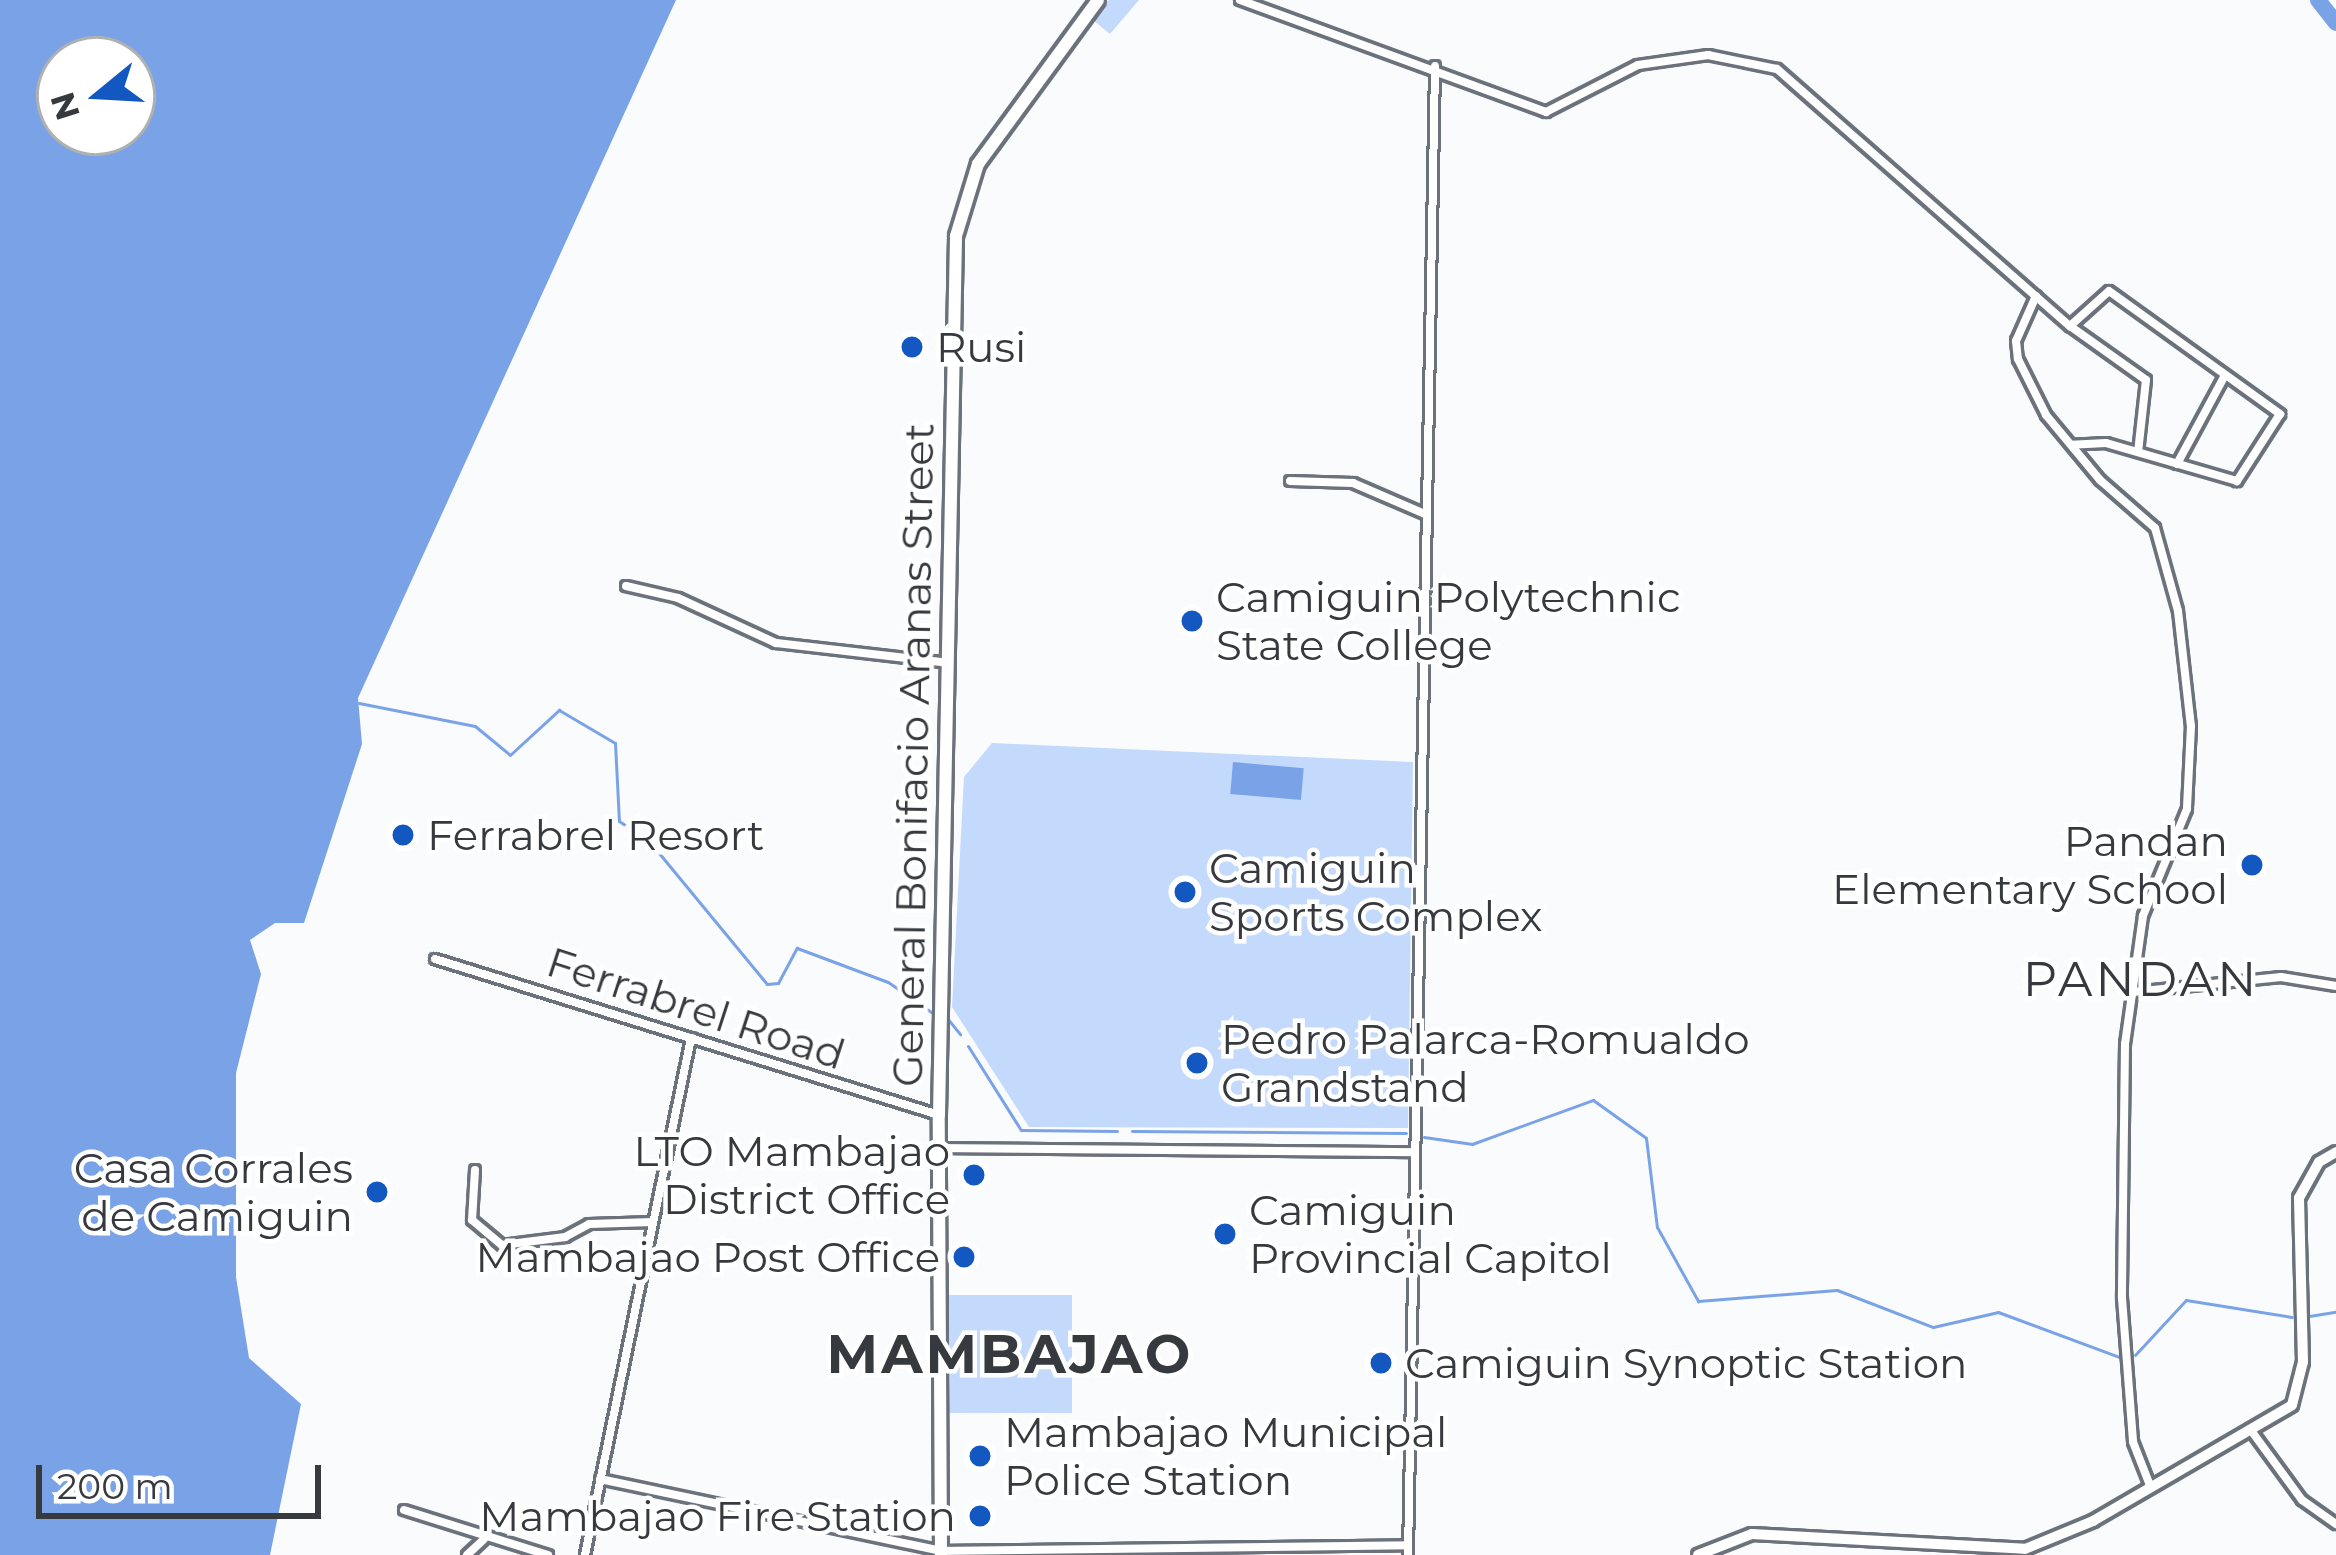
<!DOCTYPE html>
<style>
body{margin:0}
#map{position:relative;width:2336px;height:1555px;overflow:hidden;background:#f9fbfd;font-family:Montserrat,sans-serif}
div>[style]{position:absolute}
.green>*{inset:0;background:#c4dafc;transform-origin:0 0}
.water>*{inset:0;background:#7aa3e7;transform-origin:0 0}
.stream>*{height:3px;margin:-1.5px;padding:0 1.5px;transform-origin:1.5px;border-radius:1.5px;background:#7aa3e7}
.river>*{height:16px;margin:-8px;padding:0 8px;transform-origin:8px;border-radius:8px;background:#7aa3e7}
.roads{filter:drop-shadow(3px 0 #6c727c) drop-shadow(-3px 0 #6c727c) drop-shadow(0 3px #6c727c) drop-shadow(0 -3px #6c727c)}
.street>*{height:8px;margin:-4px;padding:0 4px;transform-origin:4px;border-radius:4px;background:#fff}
.secondary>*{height:10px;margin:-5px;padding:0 5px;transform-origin:5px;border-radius:5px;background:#fff}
.primary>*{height:12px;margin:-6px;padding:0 6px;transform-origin:6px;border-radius:6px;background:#fff}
.dots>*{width:33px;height:33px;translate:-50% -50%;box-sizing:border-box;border:6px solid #fff;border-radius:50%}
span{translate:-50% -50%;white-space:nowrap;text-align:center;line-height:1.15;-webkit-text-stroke:9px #fff;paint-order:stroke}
.poi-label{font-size:42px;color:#36393d}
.left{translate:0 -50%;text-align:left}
.right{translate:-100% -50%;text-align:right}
.street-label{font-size:42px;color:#36393d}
.quarter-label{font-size:48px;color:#36393d;letter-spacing:3px}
.district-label{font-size:54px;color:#36393d;font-weight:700;letter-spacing:3px}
.north{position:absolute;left:36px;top:36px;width:120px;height:120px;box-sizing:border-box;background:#fff;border:3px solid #afb0b1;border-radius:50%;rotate:252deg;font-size:33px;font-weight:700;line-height:48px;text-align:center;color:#36393d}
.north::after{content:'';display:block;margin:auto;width:42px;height:54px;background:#1357c1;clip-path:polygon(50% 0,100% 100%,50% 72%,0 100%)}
.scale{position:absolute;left:36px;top:1465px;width:285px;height:54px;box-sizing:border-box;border:6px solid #36393d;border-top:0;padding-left:15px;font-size:36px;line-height:42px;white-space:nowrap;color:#36393d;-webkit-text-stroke:9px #fff;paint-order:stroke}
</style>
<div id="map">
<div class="green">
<i style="clip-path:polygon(1109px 0,1139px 0,1110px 34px,1093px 20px)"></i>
<i style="clip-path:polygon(992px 743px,1413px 762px,1408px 1128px,1029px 1127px,952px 1007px,964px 777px)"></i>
<i style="left:1072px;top:1295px;width:118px;height:123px;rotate:90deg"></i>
</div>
<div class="water">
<i style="clip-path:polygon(evenodd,0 0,676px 0,358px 698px,362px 744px,304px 923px,275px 923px,250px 940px,261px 974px,236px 1073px,236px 1277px,249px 1358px,301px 1404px,270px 1555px,0 1555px,0 0,132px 60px,132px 132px,60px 132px,60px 60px,132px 60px)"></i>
<i style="left:1233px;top:762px;width:71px;height:32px;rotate:5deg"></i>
</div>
<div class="stream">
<i style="left:359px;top:703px;width:118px;rotate:11.2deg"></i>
<i style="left:475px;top:726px;width:45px;rotate:39.6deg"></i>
<i style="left:510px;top:755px;width:67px;rotate:-42.6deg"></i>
<i style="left:559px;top:710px;width:65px;rotate:30.5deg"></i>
<i style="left:615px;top:743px;width:78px;rotate:87.1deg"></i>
<i style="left:619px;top:821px;width:36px;rotate:34deg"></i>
<i style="left:649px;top:841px;width:185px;rotate:50.5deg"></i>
<i style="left:767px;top:984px;width:11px;rotate:-5deg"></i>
<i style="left:778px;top:983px;width:40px;rotate:-62deg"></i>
<i style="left:797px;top:948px;width:97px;rotate:20.5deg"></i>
<i style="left:888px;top:982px;width:60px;rotate:34.8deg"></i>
<i style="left:947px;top:1018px;width:21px;rotate:51deg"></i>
<i style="left:968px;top:1046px;width:99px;rotate:57.8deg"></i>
<i style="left:1021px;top:1130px;width:96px;rotate:0.6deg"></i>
<i style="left:1132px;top:1131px;width:274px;rotate:0.4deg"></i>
<i style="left:1424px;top:1137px;width:49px;rotate:8.3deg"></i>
<i style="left:1472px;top:1144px;width:129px;rotate:-20deg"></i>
<i style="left:1593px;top:1100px;width:65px;rotate:35.6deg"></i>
<i style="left:1646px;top:1138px;width:90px;rotate:83deg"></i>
<i style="left:1657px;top:1227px;width:85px;rotate:61deg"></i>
<i style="left:1698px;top:1301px;width:139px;rotate:-4.5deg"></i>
<i style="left:1837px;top:1290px;width:103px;rotate:21.1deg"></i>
<i style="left:1933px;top:1327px;width:67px;rotate:-13deg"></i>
<i style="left:1998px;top:1312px;width:129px;rotate:20.4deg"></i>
<i style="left:2303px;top:1317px;width:33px;rotate:-9deg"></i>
<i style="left:2135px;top:1355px;width:75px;rotate:-47.2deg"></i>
<i style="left:2186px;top:1300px;width:107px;rotate:9.1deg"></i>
</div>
<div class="river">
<i style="left:2318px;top:0;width:29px;rotate:52deg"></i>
</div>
<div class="roads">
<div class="street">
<i style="left:1240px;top:0;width:326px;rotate:20.1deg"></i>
<i style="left:1546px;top:112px;width:103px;rotate:-27.1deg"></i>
<i style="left:1638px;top:65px;width:71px;rotate:-8.1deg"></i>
<i style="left:1708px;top:55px;width:70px;rotate:11.5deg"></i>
<i style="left:1777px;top:69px;width:390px;rotate:41.3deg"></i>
<i style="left:2070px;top:326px;width:93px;rotate:35.4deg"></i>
<i style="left:2146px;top:380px;width:72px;rotate:96.3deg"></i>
<i style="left:2036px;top:296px;width:49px;rotate:114deg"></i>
<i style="left:2016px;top:341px;width:18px;rotate:84deg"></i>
<i style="left:2018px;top:359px;width:63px;rotate:63.4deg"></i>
<i style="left:2046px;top:415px;width:85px;rotate:50.3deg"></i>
<i style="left:2100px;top:480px;width:73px;rotate:41.1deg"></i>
<i style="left:2155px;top:528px;width:86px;rotate:74.5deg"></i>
<i style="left:2178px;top:611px;width:116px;rotate:83.6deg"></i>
<i style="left:2191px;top:726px;width:83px;rotate:92.8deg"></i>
<i style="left:2187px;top:809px;width:116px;rotate:112.4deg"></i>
<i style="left:2143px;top:916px;width:129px;rotate:98deg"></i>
<i style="left:2125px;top:1044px;width:254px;rotate:90.7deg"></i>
<i style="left:2122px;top:1298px;width:144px;rotate:85.6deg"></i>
<i style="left:2133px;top:1442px;width:49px;rotate:68.6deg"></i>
<i style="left:2070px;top:326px;width:52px;rotate:-41.9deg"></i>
<i style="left:2109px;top:291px;width:211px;rotate:35.7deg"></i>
<i style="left:2280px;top:414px;width:80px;rotate:122.7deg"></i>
<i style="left:2237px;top:481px;width:136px;rotate:-163.8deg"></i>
<i style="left:2106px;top:443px;width:34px;rotate:177deg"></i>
<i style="left:2177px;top:464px;width:99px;rotate:-61.6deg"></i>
<i style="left:1290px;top:481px;width:63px;rotate:1.8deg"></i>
<i style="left:1353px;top:483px;width:78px;rotate:23.3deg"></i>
<i style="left:626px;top:586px;width:53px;rotate:13deg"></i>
<i style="left:678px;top:598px;width:108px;rotate:24.7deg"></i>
<i style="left:776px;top:643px;width:173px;rotate:6.6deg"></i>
<i style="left:435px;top:959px;width:528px;rotate:17.2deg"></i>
<i style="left:2133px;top:992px;width:149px;rotate:-5.8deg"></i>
<i style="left:2281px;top:977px;width:56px;rotate:9.3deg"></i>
<i style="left:939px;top:1148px;width:476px;rotate:0.5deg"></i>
<i style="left:475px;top:1170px;width:50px;rotate:93.4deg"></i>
<i style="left:472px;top:1220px;width:39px;rotate:40deg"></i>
<i style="left:502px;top:1245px;width:64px;rotate:-7.2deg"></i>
<i style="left:565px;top:1237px;width:27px;rotate:-28deg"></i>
<i style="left:589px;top:1224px;width:64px;rotate:-1.8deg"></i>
<i style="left:2250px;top:1429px;width:88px;rotate:53.8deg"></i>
<i style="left:2302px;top:1500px;width:42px;rotate:35.2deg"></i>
<i style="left:600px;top:1479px;width:349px;rotate:11.9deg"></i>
<i style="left:941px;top:1551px;width:467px;rotate:-0.7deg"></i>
<i style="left:404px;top:1510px;width:151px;rotate:17.4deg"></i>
<i style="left:467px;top:1555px;width:23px;rotate:-43deg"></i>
<i style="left:585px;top:1555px;width:528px;rotate:-78.41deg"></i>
<i style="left:1408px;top:1555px;width:1489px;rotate:-88.96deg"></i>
</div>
<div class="secondary">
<i style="left:1698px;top:1555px;width:58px;rotate:-21.3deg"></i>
<i style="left:1752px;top:1534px;width:273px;rotate:3.1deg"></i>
<i style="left:2025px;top:1549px;width:74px;rotate:-22.4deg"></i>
<i style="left:2093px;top:1521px;width:230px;rotate:-30.2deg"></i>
<i style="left:2292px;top:1405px;width:44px;rotate:-75.7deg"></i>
<i style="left:2303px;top:1362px;width:164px;rotate:-91.4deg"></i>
<i style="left:2299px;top:1198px;width:41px;rotate:-60.9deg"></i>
<i style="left:2319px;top:1162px;width:20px;rotate:-30deg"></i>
</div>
<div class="primary">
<i style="left:941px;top:1555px;width:440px;rotate:-90.3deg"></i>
<i style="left:939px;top:1115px;width:879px;rotate:-88.89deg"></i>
<i style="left:956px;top:236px;width:75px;rotate:-73deg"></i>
<i style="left:978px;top:164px;width:203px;rotate:-53.8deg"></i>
</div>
</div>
<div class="dots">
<i style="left:912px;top:347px;background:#1357c1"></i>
<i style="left:1192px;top:621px;background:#1357c1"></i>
<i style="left:403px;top:835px;background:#1357c1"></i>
<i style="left:2252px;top:865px;background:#1357c1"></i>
<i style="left:1185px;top:892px;background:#1357c1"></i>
<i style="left:1197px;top:1063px;background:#1357c1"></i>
<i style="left:974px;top:1175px;background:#1357c1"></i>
<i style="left:377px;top:1192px;background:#1357c1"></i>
<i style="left:1225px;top:1234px;background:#1357c1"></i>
<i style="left:964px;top:1257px;background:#1357c1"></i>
<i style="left:1381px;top:1363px;background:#1357c1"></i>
<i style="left:980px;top:1456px;background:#1357c1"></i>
<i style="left:980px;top:1516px;background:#1357c1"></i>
</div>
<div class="poi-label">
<span class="left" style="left:936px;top:347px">Rusi</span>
<span class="left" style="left:1216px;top:621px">Camiguin Polytechnic<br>State College</span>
<span class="left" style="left:427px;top:835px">Ferrabrel Resort</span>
<span class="right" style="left:2228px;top:865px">Pandan<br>Elementary School</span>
<span class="left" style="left:1209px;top:892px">Camiguin<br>Sports Complex</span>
<span class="left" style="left:1221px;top:1063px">Pedro Palarca-Romualdo<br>Grandstand</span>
<span class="right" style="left:950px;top:1175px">LTO Mambajao<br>District Office</span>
<span class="right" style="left:353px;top:1192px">Casa Corrales<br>de Camiguin</span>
<span class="left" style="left:1249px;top:1234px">Camiguin<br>Provincial Capitol</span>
<span class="right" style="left:940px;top:1257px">Mambajao Post Office</span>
<span class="left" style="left:1405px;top:1363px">Camiguin Synoptic Station</span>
<span class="left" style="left:1004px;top:1456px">Mambajao Municipal<br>Police Station</span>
<span class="right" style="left:956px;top:1516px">Mambajao Fire Station</span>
</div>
<div class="street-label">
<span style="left:913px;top:755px;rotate:-89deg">General Bonifacio Aranas Street</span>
<span style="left:696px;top:1008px;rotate:18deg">Ferrabrel Road</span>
</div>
<div class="quarter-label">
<span style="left:2141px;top:980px">PANDAN</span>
</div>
<div class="district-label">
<span style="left:1010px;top:1354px">MAMBAJAO</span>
</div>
<div class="north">N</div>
<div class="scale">200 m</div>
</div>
